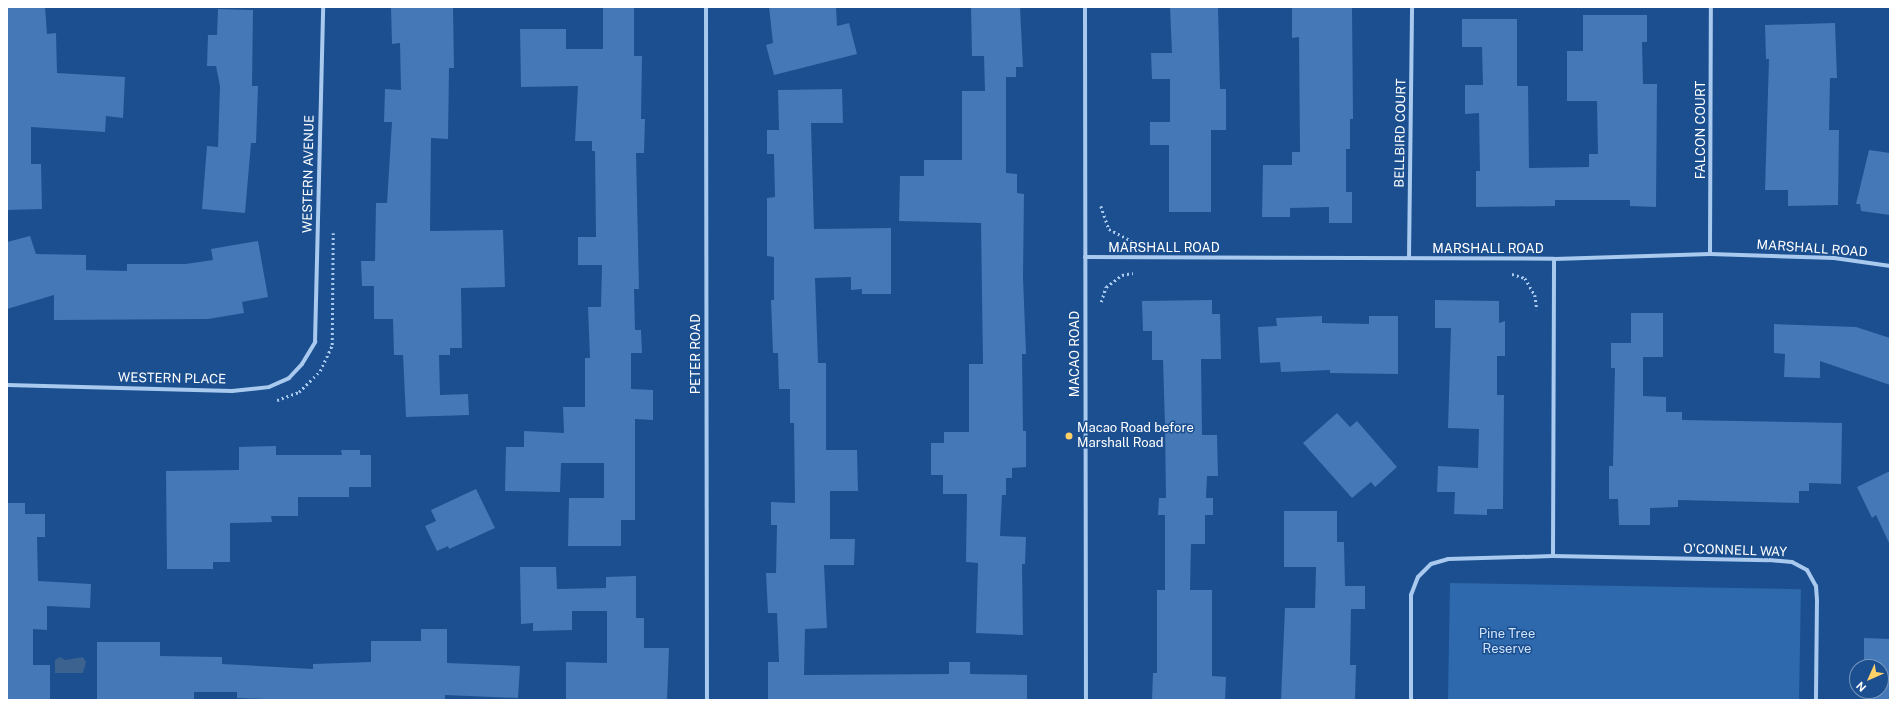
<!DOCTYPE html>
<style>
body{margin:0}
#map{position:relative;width:1897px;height:707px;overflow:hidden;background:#1b4f8f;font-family:"Public Sans",sans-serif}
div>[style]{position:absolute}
.green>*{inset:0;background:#2e69ad;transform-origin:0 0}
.water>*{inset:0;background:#3c6290}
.building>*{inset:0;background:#4478b7}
.path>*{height:2.5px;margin-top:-1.25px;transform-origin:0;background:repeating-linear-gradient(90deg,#a9c9ee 0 2px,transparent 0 5px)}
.street>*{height:4px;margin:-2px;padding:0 2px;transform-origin:2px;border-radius:2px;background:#a9c9ee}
.dots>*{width:11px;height:11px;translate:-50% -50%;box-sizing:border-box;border:2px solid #1b4f8f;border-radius:50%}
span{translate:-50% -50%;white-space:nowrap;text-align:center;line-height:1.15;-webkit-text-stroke:3px #1b4f8f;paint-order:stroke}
.street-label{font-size:13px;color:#fff}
.poi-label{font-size:13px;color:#fff}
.left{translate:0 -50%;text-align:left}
.park-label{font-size:13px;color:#cfe3fa}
.frame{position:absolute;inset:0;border:8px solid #fff;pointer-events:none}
.north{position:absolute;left:1849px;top:659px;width:40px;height:40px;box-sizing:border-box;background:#1b4f8f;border:1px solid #7695bc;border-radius:50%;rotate:225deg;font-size:11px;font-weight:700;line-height:16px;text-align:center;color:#fff}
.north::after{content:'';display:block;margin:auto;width:14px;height:18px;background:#ffd166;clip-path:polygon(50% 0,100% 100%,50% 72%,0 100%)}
</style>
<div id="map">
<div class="green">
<i style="left:1450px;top:583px;width:351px;height:117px;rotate:1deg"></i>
</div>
<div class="water">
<i style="clip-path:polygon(60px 657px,65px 660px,83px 657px,86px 662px,83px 673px,55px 673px,55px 660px)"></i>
</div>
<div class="building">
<i style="clip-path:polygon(8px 7px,45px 7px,47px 34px,56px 33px,57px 73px,125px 77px,123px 118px,106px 116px,105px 132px,31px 127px,31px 164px,41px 164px,42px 209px,7px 210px)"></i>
<i style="clip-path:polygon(391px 7px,453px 7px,454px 68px,449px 68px,448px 139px,431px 138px,430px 231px,503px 230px,505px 287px,461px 288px,462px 348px,450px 348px,450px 355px,439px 355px,440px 395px,468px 394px,469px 415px,406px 417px,403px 355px,394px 355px,393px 319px,374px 319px,374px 286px,362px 286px,361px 261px,375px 261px,376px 203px,387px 203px,392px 122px,384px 122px,385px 89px,401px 90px,400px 43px,392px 44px)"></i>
<i style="clip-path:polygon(603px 7px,634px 7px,634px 56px,642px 56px,641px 119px,645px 119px,644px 153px,636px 153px,639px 289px,634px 289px,635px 330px,641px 330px,642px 353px,631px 353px,631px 389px,653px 390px,653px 420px,635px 419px,635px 520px,621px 520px,621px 546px,568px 546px,569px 498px,604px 498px,604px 463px,561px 463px,560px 492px,505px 491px,506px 447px,524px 447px,524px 431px,564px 433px,563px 407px,585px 407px,585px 358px,590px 358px,588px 307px,601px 307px,602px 265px,578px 265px,578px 237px,596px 237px,595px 151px,592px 151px,592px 141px,575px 141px,578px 86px,521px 87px,520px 29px,566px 29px,566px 49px,603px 49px)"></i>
<i style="clip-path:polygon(769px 7px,836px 7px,837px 26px,849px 23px,857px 54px,774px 75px,766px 45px,773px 43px)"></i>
<i style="clip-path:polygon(971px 7px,1020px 7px,1023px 67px,1016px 67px,1016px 77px,1006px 77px,1006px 173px,1017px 174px,1017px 193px,1024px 194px,1023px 277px,1026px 354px,1022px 354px,1023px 431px,1026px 431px,1026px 467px,1012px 468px,1012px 478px,1006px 478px,1006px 495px,1002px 495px,1000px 536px,1026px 537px,1025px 564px,1022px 564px,1023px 635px,976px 633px,978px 563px,966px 562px,967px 494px,943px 494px,943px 475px,931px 475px,931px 443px,944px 443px,944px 432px,969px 432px,969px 364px,983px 364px,981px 223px,899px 221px,900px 176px,924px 176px,924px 160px,962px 160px,962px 91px,985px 91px,984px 56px,972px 56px)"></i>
<i style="clip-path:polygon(1170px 7px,1218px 7px,1220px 89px,1226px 89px,1226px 130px,1211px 130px,1211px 212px,1169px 212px,1169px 145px,1150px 145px,1150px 122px,1170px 122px,1170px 79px,1152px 79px,1151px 53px,1172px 53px)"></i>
<i style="clip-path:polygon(1292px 7px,1352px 7px,1353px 119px,1350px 119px,1350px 149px,1346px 149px,1346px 192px,1352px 192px,1352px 223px,1329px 223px,1329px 207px,1290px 208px,1290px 217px,1262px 217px,1263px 165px,1292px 165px,1292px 152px,1300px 152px,1299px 37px,1292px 38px)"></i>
<i style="clip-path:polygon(218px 9px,253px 10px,252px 86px,258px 86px,256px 143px,251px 143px,245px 213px,202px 209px,207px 146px,218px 147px,220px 86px,216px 66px,207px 66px,208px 35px,217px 35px)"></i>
<i style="clip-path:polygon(1583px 15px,1647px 15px,1647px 42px,1642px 42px,1643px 84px,1657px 84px,1656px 207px,1630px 206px,1630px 200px,1555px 200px,1555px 206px,1476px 207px,1476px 171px,1480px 171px,1479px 113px,1465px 114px,1465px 85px,1483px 85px,1482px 47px,1462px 47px,1462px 19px,1517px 19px,1517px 86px,1528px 86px,1529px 168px,1589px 167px,1589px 154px,1598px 154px,1597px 101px,1567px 101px,1567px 51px,1583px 51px)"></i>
<i style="clip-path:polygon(1835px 23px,1837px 78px,1830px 78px,1829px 130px,1839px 130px,1838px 205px,1788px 206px,1788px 190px,1765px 190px,1769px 59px,1766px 59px,1765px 25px)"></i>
<i style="clip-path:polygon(842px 89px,843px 123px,811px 123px,814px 229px,891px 228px,891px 294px,862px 294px,862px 289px,851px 290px,851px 277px,815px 278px,818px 363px,826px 363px,826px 450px,857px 450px,858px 491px,830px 491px,830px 539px,855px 539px,854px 565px,824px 565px,827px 628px,805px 629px,804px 675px,949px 674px,949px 662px,970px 662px,970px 674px,1027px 675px,1027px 700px,768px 700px,768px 662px,779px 662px,777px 613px,768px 613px,766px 573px,776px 573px,777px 525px,771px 525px,771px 502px,795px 503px,794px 423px,790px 423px,790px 389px,779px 389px,778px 353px,773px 353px,771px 300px,774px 300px,774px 257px,767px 256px,767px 198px,775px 197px,774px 154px,767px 154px,767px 130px,779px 130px,778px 90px)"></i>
<i style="clip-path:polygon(1869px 150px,1890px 153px,1890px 215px,1861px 211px,1860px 204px,1856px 204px)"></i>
<i style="clip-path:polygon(30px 236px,36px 254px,86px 255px,86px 270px,127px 271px,127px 264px,186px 264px,213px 260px,211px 249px,258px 241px,268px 297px,242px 302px,244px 313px,208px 319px,54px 320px,54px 295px,7px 309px,7px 242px)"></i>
<i style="clip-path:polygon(1212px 300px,1212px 314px,1220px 314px,1221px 359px,1201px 359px,1202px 435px,1217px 435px,1218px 476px,1207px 476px,1206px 498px,1213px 498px,1213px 515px,1205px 515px,1205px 544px,1191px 544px,1190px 590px,1212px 590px,1212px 676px,1226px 677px,1225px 700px,1152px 700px,1153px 673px,1157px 673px,1157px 590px,1165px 590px,1165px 515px,1158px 515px,1159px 498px,1166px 498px,1165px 425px,1163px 360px,1152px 360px,1152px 331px,1143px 331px,1142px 301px)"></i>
<i style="clip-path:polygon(1435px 300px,1499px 301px,1499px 323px,1505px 321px,1505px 356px,1497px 356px,1497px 395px,1504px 395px,1503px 509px,1487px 509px,1487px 515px,1454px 514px,1455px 492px,1437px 492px,1438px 466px,1478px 468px,1479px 429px,1448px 428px,1451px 328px,1435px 328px)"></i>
<i style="clip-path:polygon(1631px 313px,1663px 313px,1663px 357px,1643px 357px,1643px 396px,1666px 397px,1666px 412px,1682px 412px,1682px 420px,1842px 423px,1841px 484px,1809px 483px,1809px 491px,1799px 491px,1799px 503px,1678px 500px,1678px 507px,1650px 508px,1650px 525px,1619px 525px,1618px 499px,1609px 499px,1609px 466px,1613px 466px,1615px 368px,1611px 368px,1611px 343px,1631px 343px)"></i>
<i style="clip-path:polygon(1322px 316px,1322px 323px,1369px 324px,1369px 316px,1398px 316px,1398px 374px,1330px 373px,1330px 370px,1281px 372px,1280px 362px,1260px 363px,1258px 327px,1277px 326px,1276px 318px)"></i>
<i style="clip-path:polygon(1774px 324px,1856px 327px,1890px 338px,1890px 385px,1820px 361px,1820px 378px,1784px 377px,1785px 354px,1774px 353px)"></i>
<i style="clip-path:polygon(1337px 413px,1350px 427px,1357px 421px,1397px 467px,1375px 487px,1371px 482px,1352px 498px,1303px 443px)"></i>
<i style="clip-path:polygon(276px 446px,276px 455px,342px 455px,341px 450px,360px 450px,360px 455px,371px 455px,371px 487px,349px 487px,349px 497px,298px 497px,298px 516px,271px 516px,272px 522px,230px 523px,230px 562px,213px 562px,213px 569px,167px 569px,166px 471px,239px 470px,239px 447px)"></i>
<i style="clip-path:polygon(1890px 471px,1890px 545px,1876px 515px,1872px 518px,1857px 487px)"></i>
<i style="clip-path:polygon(476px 489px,495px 528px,449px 549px,448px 546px,437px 551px,425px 526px,436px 521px,431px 510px)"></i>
<i style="clip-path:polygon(7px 503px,25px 503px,25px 514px,45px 514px,45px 537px,37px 537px,38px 581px,91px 584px,90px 608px,47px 606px,47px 630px,33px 629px,33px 665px,50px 665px,50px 700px,7px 700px)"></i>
<i style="clip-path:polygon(1284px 511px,1337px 511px,1337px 542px,1344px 542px,1345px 586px,1365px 586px,1365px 609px,1351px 609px,1350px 665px,1356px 665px,1355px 700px,1281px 700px,1285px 608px,1315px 608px,1316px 567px,1284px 567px)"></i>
<i style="clip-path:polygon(520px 567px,556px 567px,557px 589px,606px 588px,606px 577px,636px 576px,636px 618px,644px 618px,644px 648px,669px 648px,667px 700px,566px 700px,566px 662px,607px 663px,607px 611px,572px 611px,572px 630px,533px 631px,533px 623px,521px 624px)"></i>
<i style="clip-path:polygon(421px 629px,447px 629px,447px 663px,520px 666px,518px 698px,445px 695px,445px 700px,296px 700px,237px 698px,237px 692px,194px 692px,194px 700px,97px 700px,97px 642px,160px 642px,160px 656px,222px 657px,222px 664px,313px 669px,313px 664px,371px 662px,371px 641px,421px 641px)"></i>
<i style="clip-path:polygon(1864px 638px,1890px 639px,1890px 700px,1869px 700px,1869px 691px,1881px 691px,1881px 667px,1864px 667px)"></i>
</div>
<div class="path">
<i style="left:1101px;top:206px;width:24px;rotate:71deg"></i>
<i style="left:1109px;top:229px;width:26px;rotate:28deg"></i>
<i style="left:1512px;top:274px;width:14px;rotate:17deg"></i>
<i style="left:1525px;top:278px;width:20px;rotate:60deg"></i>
<i style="left:1535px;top:295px;width:15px;rotate:82deg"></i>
<i style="left:1101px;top:302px;width:16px;rotate:-72deg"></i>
<i style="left:1106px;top:287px;width:20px;rotate:-37deg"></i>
<i style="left:1122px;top:275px;width:11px;rotate:-10deg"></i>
<i style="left:277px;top:400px;width:23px;rotate:-20deg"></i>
<i style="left:299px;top:392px;width:30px;rotate:-45deg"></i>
<i style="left:320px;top:371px;width:29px;rotate:-65deg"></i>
<i style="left:332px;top:345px;width:112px;rotate:-89.5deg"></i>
</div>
<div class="street">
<i style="left:706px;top:7px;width:693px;rotate:89.92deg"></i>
<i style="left:1085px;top:7px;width:693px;rotate:89.92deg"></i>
<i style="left:1710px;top:254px;width:247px;rotate:-89.8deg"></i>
<i style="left:1085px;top:257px;width:469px;rotate:0.2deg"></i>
<i style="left:1554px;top:259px;width:156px;rotate:-1.8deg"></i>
<i style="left:1710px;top:254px;width:124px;rotate:1.8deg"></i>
<i style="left:1834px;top:258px;width:57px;rotate:8.1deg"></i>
<i style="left:1409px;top:258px;width:251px;rotate:-89.3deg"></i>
<i style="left:7px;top:385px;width:225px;rotate:1.5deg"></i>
<i style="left:232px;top:391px;width:37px;rotate:-6deg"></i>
<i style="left:269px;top:387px;width:22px;rotate:-24deg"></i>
<i style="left:289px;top:378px;width:19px;rotate:-47deg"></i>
<i style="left:302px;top:364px;width:26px;rotate:-59deg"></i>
<i style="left:315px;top:342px;width:335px;rotate:-88.6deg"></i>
<i style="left:1553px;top:556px;width:297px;rotate:-89.8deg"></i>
<i style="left:1411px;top:700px;width:105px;rotate:-90deg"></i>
<i style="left:1411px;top:595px;width:19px;rotate:-69deg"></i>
<i style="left:1418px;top:577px;width:18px;rotate:-45deg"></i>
<i style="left:1431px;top:564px;width:18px;rotate:-16deg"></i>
<i style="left:1448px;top:559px;width:105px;rotate:-1.6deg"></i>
<i style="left:1553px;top:556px;width:216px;rotate:1.1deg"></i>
<i style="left:1769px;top:560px;width:23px;rotate:5deg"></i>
<i style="left:1792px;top:562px;width:17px;rotate:28deg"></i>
<i style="left:1807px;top:570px;width:18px;rotate:61deg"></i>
<i style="left:1816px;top:586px;width:14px;rotate:86deg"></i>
<i style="left:1817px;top:600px;width:100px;rotate:90.6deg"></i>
</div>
<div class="dots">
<i style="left:1069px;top:436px;background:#ffd166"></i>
</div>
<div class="street-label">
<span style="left:1701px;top:130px;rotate:-90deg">FALCON COURT</span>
<span style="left:1401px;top:133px;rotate:-89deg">BELLBIRD COURT</span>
<span style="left:309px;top:174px;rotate:-89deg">WESTERN AVENUE</span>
<span style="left:1164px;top:248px">MARSHALL ROAD</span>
<span style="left:1488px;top:249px">MARSHALL ROAD</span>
<span style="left:1812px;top:249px;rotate:4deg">MARSHALL ROAD</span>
<span style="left:696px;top:354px;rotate:-90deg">PETER ROAD</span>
<span style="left:1075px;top:354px;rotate:-90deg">MACAO ROAD</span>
<span style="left:172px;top:379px;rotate:1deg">WESTERN PLACE</span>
<span style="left:1735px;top:551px;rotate:2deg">O'CONNELL WAY</span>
</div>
<div class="poi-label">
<span class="left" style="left:1077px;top:436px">Macao Road before<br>Marshall Road</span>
</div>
<div class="park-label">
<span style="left:1507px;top:642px">Pine Tree<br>Reserve</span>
</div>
<div class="frame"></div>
<div class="north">N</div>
</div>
